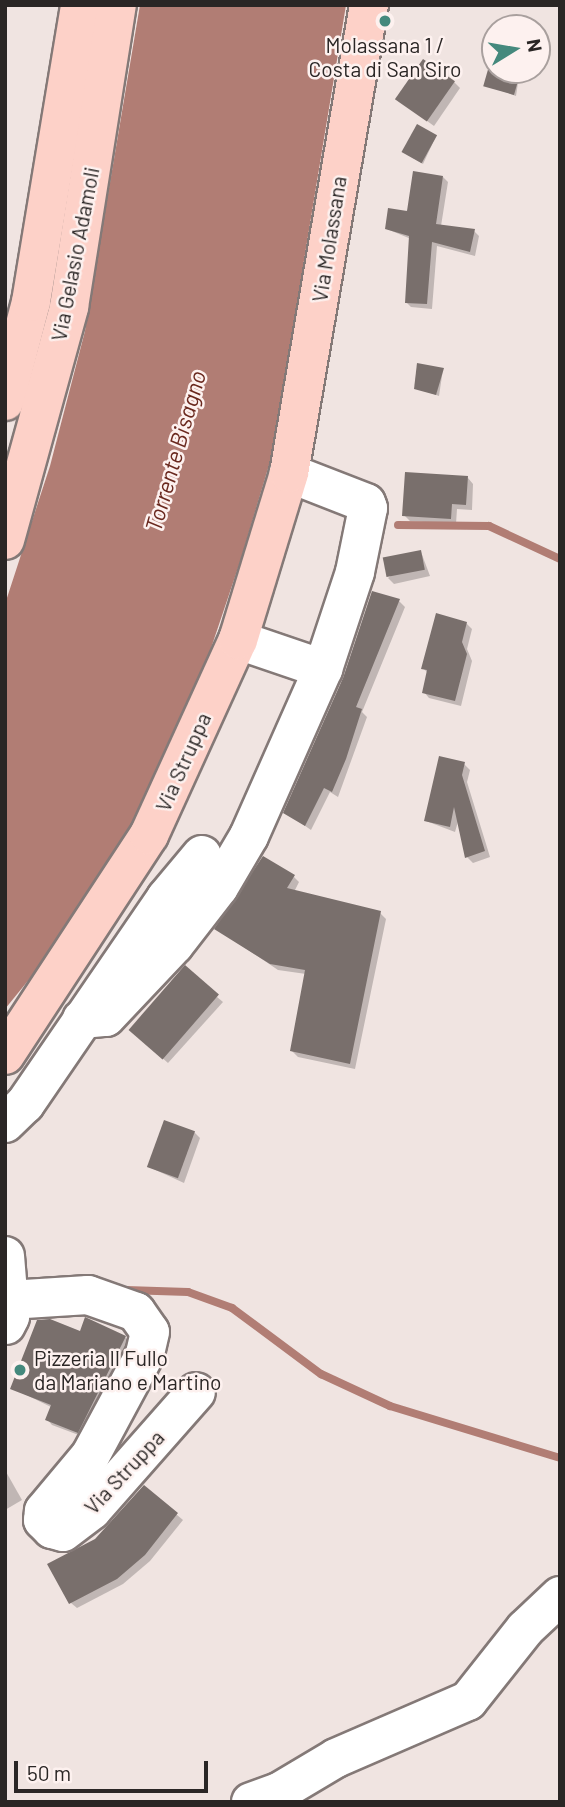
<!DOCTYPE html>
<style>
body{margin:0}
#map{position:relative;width:565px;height:1807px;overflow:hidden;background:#f0e4e1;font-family:Barlow,sans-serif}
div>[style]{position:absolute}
.water>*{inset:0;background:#b17d74}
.shadow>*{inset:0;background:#0003}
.stream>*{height:8px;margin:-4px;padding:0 4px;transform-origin:4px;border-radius:4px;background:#b17d74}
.building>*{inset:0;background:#796f6c;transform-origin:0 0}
.roads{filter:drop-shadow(2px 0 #847977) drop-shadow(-2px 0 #847977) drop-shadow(0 2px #847977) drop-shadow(0 -2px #847977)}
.minor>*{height:38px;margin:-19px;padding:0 19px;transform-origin:19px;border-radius:19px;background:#fff}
.major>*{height:38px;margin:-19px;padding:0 19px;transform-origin:19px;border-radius:19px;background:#fdd1c8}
.dots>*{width:19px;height:19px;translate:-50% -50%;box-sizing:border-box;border:4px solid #fdf1ef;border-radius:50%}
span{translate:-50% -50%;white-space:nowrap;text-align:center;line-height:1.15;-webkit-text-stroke:5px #fdf1ef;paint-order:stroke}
.poi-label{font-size:21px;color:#2a2625}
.left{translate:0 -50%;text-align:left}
.street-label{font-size:21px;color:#2a2625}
.water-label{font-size:23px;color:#6a281e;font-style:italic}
.frame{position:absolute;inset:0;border:7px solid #2a2625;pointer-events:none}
.north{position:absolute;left:481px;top:14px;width:70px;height:70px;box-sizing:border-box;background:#fdf1ef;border:2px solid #a9a09e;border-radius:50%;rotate:79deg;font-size:19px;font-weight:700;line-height:28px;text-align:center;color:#2a2625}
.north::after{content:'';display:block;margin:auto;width:24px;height:32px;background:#45897d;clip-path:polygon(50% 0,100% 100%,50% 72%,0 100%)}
.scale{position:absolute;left:14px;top:1761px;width:194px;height:32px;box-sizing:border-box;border:4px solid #2a2625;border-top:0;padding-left:9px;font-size:21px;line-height:24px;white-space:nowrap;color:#2a2625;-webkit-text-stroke:5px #fdf1ef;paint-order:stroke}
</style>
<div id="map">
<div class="water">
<i style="clip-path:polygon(140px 5px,346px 5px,272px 455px,240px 562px,209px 654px,135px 820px,57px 945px,5px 1009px,5px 604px,50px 466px,85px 331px)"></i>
</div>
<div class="shadow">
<i style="clip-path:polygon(519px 76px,516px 96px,485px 85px)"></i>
<i style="clip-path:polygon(454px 82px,460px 88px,434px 126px,398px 100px)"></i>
<i style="clip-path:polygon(436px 136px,423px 164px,405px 153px)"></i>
<i style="clip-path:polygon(443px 177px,448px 182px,441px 226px,474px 231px,479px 236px,475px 256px,437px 246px,432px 309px,411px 307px,406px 302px,411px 239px,387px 229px)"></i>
<i style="clip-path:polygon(443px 369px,439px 396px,416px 388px)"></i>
<i style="clip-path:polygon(468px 478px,473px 484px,472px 510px,457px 509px,456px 524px,410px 521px,404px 515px)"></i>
<i style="clip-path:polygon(421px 552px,430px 576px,394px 584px,388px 578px)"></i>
<i style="clip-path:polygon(399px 601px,405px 607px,362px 712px,367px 717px,338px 797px,330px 792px,311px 830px,285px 812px)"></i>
<i style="clip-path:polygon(466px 623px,472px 629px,467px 649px,472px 661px,461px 706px,429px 698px,424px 692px,428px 673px,423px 668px)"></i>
<i style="clip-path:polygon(464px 764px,470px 770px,467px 782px,490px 857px,473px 863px,467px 857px,459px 818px,455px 832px,426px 821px)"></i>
<i style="clip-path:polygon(294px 877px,299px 882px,294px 892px,380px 913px,386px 919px,355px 1069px,298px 1057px,292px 1051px,306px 974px,278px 970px,217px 929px)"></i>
<i style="clip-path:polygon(217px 997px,223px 1002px,168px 1063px,134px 1033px)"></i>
<i style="clip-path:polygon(194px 1132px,200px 1138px,184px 1183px,149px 1167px)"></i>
<i style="clip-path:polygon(81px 1333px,125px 1337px,131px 1343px,84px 1437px,52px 1425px,47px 1419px,51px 1407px,12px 1388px)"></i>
<i style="clip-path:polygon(5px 1470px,22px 1500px,5px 1510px)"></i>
<i style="clip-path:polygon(144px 1487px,183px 1520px,150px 1561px,123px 1584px,77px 1608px,71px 1603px,96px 1540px)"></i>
</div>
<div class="stream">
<i style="left:398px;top:525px;width:91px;rotate:0.6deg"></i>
<i style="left:489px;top:526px;width:78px;rotate:24.9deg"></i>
<i style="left:126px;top:1290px;width:62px;rotate:1.8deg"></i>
<i style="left:188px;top:1292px;width:47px;rotate:20deg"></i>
<i style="left:232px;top:1308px;width:111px;rotate:36.6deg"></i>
<i style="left:321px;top:1374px;width:76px;rotate:24.9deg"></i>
<i style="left:390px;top:1406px;width:178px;rotate:17deg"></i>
</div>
<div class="building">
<i style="left:423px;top:59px;width:39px;height:49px;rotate:35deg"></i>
<i style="left:489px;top:66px;width:32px;height:21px;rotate:16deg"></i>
<i style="left:417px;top:124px;width:23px;height:32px;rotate:29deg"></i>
<i style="clip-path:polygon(413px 171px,443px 176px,436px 224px,475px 229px,470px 252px,432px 242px,427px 304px,405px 303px,409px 236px,385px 229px,388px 208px,407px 211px)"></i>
<i style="clip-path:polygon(417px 363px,444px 368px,436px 395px,414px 389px)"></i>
<i style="clip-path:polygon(405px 472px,468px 476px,466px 505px,452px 504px,451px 519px,402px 516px)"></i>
<i style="left:421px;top:550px;width:20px;height:39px;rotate:79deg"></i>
<i style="clip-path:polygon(372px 591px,400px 599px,356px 707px,362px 709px,346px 759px,332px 792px,324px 788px,305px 826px,283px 813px,343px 678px)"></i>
<i style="clip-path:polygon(436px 613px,467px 622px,462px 642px,467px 654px,455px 701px,422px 693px,427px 670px,421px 669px)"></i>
<i style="clip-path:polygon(439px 756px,465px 762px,462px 775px,485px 851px,465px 858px,454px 807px,450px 827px,424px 821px)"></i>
<i style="clip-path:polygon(263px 856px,295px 875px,287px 888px,381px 911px,350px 1064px,290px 1051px,305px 970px,270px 964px,214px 929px)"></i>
<i style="left:185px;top:965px;width:45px;height:86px;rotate:41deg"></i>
<i style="left:164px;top:1120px;width:33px;height:50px;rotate:20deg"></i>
<i style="clip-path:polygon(85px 1317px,126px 1336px,78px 1433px,45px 1420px,51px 1405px,10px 1389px,37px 1320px,50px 1319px,80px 1331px)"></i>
<i style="clip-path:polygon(144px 1485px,178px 1513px,145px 1555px,117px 1579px,69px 1604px,47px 1564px,95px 1539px)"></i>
</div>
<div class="roads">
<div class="minor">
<i style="left:238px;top:640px;width:90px;rotate:18.8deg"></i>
<i style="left:82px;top:1019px;width:24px;rotate:-5deg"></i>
<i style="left:106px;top:1017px;width:99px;rotate:-46.6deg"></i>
<i style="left:174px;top:945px;width:73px;rotate:-52.2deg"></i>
<i style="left:219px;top:887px;width:59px;rotate:-59.5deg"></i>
<i style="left:249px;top:836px;width:183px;rotate:-66.1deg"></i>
<i style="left:323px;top:669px;width:102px;rotate:-71.7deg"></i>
<i style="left:355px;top:572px;width:65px;rotate:-78.5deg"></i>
<i style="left:368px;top:508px;width:5px;rotate:-112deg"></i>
<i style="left:366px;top:503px;width:83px;rotate:-158.7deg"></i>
<i style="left:5px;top:1123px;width:28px;rotate:-44deg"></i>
<i style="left:25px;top:1104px;width:250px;rotate:-55.6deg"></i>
<i style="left:166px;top:898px;width:56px;rotate:-50.1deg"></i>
<i style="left:5px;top:1256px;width:61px;rotate:85.3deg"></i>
<i style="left:10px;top:1317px;width:9px;rotate:117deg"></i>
<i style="left:9px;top:1300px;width:79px;rotate:-3.6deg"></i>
<i style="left:88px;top:1295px;width:51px;rotate:19.5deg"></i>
<i style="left:136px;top:1312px;width:24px;rotate:55deg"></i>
<i style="left:150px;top:1332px;width:23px;rotate:103deg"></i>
<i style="left:145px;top:1354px;width:116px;rotate:118.3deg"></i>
<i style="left:90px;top:1456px;width:72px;rotate:129.9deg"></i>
<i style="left:44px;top:1511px;width:9px;rotate:96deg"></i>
<i style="left:43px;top:1520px;width:13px;rotate:45deg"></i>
<i style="left:52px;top:1529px;width:11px;rotate:15deg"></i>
<i style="left:63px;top:1532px;width:36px;rotate:-37deg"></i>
<i style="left:92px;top:1510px;width:157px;rotate:-48.6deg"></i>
<i style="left:251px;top:1802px;width:30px;rotate:-20deg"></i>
<i style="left:279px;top:1792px;width:66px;rotate:-30.8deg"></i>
<i style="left:336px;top:1758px;width:144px;rotate:-23.4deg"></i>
<i style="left:468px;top:1701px;width:92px;rotate:-51.6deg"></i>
<i style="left:525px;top:1629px;width:48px;rotate:-43.3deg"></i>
</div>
<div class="major">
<i style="left:5px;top:401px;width:102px;rotate:-75.3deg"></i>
<i style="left:31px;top:302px;width:301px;rotate:-80.6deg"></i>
<i style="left:5px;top:540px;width:242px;rotate:-74.6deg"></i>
<i style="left:69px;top:307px;width:306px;rotate:-81deg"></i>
<i style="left:5px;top:1055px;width:263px;rotate:-56.8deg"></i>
<i style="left:149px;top:835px;width:214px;rotate:-65.5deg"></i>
<i style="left:238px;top:640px;width:175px;rotate:-73deg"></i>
<i style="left:289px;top:473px;width:475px;rotate:-80.3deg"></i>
</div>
</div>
<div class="dots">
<i style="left:385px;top:21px;background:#45897d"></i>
<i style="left:20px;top:1370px;background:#45897d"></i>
</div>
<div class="poi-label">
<span style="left:385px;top:57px">Molassana 1 /<br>Costa di San Siro</span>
<span class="left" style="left:34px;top:1370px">Pizzeria Il Fullo<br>da Mariano e Martino</span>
</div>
<div class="street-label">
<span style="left:329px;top:239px;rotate:-81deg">Via Molassana</span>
<span style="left:75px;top:254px;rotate:-79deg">Via Gelasio Adamoli</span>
<span style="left:183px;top:762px;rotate:-66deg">Via Struppa</span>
<span style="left:124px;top:1472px;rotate:-47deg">Via Struppa</span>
</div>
<div class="water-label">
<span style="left:175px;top:451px;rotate:-74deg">Torrente Bisagno</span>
</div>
<div class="frame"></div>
<div class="north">N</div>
<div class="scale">50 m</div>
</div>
